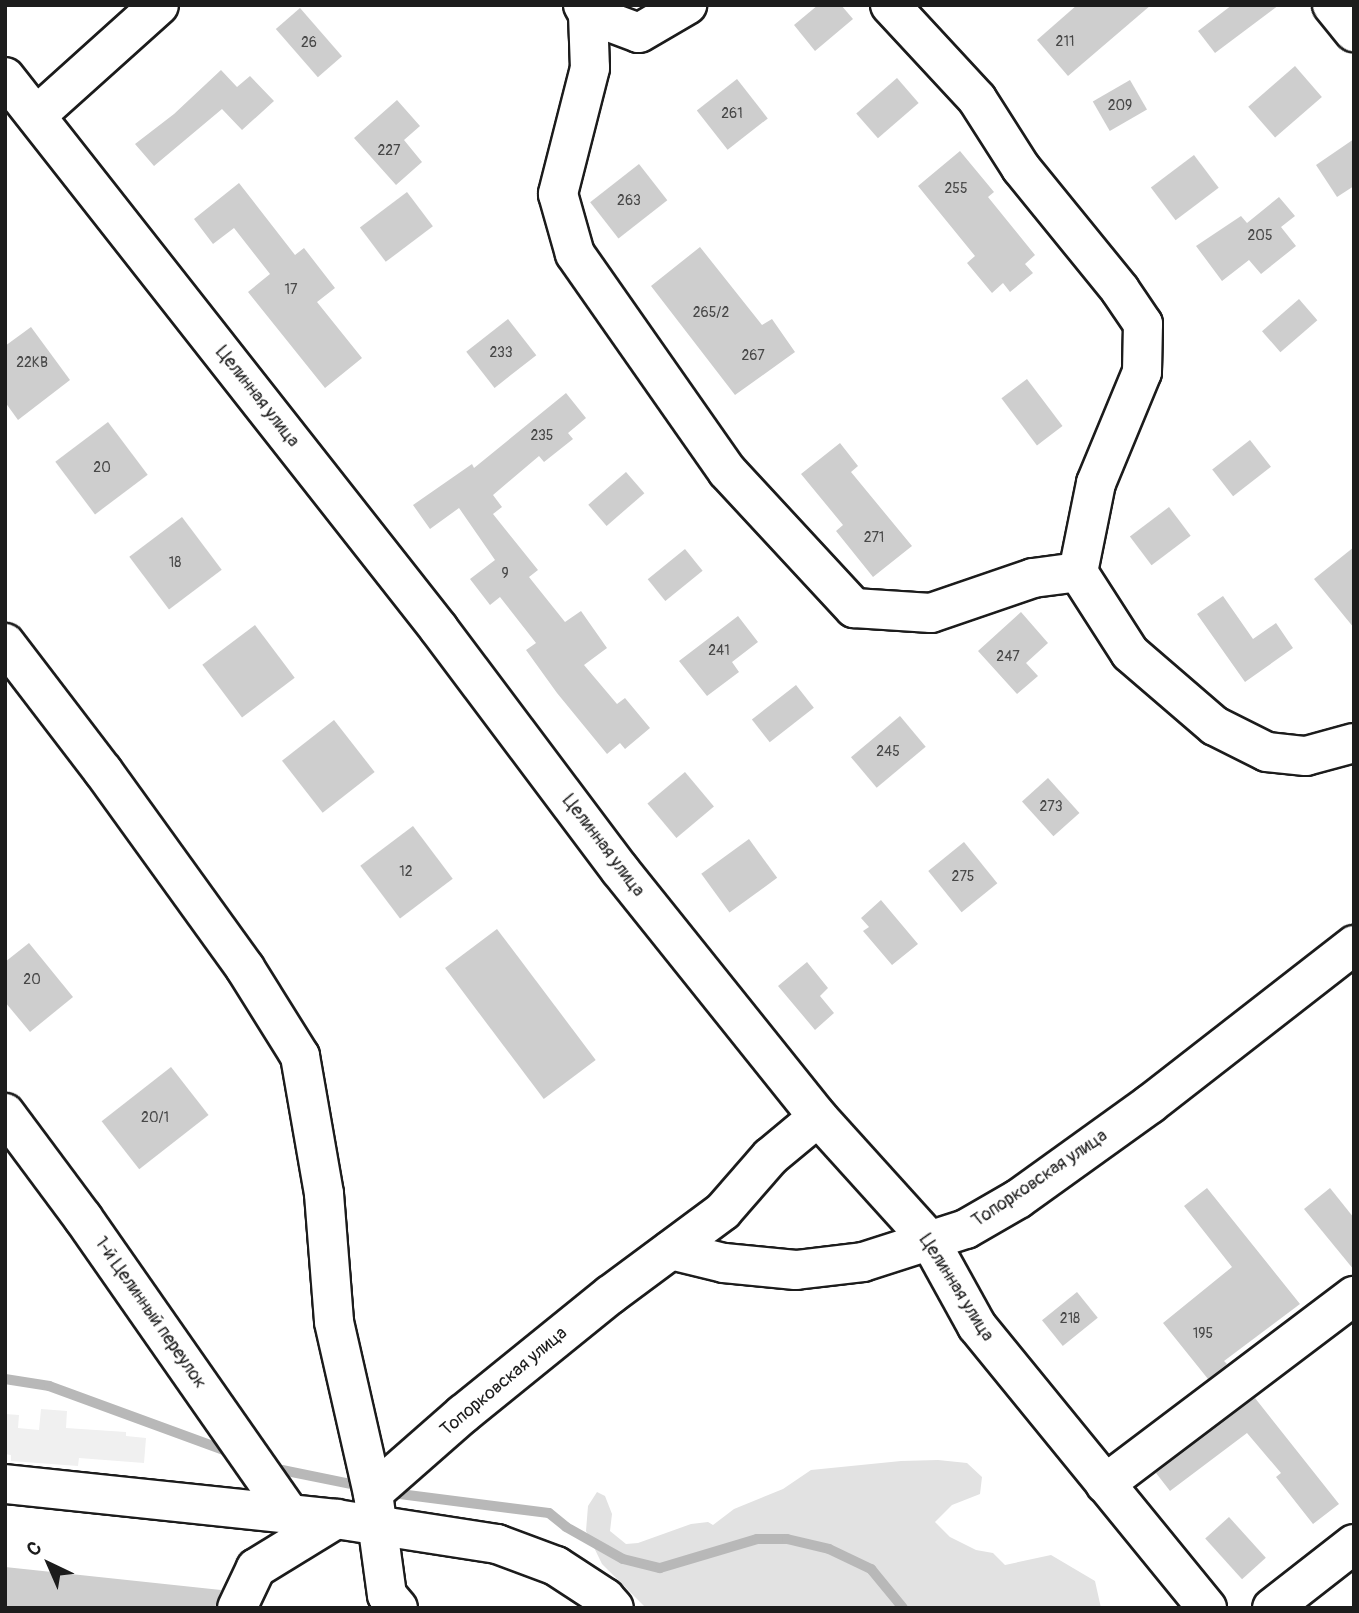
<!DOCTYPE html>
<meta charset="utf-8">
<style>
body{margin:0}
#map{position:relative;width:1359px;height:1613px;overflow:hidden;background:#fff;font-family:Pangolin,sans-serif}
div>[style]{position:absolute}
.built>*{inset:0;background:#f0f0f0}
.green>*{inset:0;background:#e2e2e2}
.stream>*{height:10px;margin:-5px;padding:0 5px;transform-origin:5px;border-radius:5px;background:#b8b8b8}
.building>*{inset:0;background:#cecece;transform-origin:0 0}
.roads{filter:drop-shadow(2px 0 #1c1c1c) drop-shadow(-2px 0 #1c1c1c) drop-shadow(0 2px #1c1c1c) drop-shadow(0 -2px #1c1c1c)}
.minor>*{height:38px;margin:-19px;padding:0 19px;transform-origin:19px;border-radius:19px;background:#fff}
span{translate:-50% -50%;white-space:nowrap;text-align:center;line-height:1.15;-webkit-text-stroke:5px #fff;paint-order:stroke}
.number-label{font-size:14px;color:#484848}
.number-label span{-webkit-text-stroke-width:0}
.street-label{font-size:18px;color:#1c1c1c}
.frame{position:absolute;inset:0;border:7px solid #1c1c1c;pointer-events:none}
.north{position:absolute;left:14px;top:1529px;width:70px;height:70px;-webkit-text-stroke:5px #fff;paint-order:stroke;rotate:316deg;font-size:19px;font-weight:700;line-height:28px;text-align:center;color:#1c1c1c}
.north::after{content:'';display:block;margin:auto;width:24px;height:32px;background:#1c1c1c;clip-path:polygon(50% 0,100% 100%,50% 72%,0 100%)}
</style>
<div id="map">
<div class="built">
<i style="clip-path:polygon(41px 1409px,67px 1411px,66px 1428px,126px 1432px,126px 1436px,146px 1438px,144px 1463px,79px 1458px,78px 1466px,11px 1461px,11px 1455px,5px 1454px,5px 1414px,19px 1415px,18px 1428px,39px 1430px)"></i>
</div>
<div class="green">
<i style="clip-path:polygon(938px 1460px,967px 1463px,982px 1477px,980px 1494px,952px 1505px,935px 1522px,950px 1537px,976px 1550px,993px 1553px,1005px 1565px,1051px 1555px,1095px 1581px,1101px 1608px,646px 1608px,602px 1564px,586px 1531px,588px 1506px,597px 1492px,605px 1496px,612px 1514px,610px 1531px,626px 1544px,638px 1543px,691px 1524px,708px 1522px,713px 1525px,734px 1509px,783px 1489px,811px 1470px,901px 1461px)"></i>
</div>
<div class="stream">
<i style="left:5px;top:1379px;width:45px;rotate:9deg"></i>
<i style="left:49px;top:1386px;width:189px;rotate:20.1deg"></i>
<i style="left:282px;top:1470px;width:76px;rotate:11.5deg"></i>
<i style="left:392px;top:1493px;width:158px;rotate:7.3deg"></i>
<i style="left:549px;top:1513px;width:22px;rotate:39deg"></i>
<i style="left:566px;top:1527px;width:65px;rotate:29.3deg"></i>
<i style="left:623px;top:1559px;width:38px;rotate:14deg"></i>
<i style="left:660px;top:1568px;width:101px;rotate:-16.6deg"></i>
<i style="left:757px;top:1539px;width:30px"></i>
<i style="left:787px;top:1539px;width:43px;rotate:13.4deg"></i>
<i style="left:829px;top:1549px;width:47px;rotate:25.5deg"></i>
<i style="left:871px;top:1569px;width:50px;rotate:50.6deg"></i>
</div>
<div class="building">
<i style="clip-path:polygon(818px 5px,841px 5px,853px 19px,815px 51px,794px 25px)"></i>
<i style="clip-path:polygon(1077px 5px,1151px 5px,1068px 76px,1037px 40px)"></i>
<i style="clip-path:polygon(1232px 5px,1279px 5px,1215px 53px,1198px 31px)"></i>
<i style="left:300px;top:8px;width:64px;height:32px;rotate:49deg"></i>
<i style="left:1295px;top:66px;width:41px;height:62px;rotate:49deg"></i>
<i style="clip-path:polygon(221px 70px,237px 87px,250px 76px,274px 101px,242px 130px,222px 109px,154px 166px,135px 144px,174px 114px)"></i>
<i style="left:897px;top:78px;width:33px;height:54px;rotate:49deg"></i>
<i style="left:737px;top:79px;width:50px;height:51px;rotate:52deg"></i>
<i style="left:1130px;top:80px;width:34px;height:43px;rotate:60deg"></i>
<i style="clip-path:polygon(397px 100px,420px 126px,404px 140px,422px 162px,396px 185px,354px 138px)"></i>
<i style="clip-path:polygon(1354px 139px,1354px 186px,1337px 197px,1316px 165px)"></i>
<i style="clip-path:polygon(960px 151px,994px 192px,988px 197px,1035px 255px,1025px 264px,1033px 273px,1010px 292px,1003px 283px,992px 293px,967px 263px,975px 256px,918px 186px)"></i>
<i style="left:1194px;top:155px;width:41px;height:54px;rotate:53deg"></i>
<i style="left:639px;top:164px;width:46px;height:62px;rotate:52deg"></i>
<i style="clip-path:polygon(239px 183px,295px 255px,304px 248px,335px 288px,317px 302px,362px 358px,325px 388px,248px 292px,270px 274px,234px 228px,213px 244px,194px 219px)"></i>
<i style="left:407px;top:192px;width:43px;height:59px;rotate:53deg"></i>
<i style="clip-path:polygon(1279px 197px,1295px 216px,1281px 227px,1296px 246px,1261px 274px,1249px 260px,1222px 281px,1196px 246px,1241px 216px,1247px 223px)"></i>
<i style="clip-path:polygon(700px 247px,762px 325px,772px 319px,795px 352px,735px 395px,651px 286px)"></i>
<i style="left:1299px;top:299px;width:28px;height:49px;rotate:49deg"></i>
<i style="left:508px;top:319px;width:46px;height:53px;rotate:52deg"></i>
<i style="clip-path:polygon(31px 327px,70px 380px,18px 420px,5px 402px,5px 346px)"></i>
<i style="left:1027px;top:379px;width:59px;height:32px;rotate:53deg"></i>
<i style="clip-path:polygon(566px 393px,586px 418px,568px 433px,573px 439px,544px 462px,539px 456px,493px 495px,502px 507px,493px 514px,538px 570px,529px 577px,565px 622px,581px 611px,607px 648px,584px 665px,617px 704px,625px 698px,650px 728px,625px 749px,620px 743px,607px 754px,557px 693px,526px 650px,536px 643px,500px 597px,490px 605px,470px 579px,495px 560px,459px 508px,430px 529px,413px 505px,472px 464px,474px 468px)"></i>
<i style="left:108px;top:422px;width:66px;height:66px;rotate:53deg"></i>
<i style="left:1250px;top:440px;width:34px;height:48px;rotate:52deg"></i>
<i style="clip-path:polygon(840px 443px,858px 466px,851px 472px,912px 546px,873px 577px,836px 531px,843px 525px,801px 474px)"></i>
<i style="left:626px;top:472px;width:28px;height:50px;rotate:49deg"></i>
<i style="left:1169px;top:507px;width:36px;height:49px;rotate:53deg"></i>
<i style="left:182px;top:517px;width:66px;height:66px;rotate:53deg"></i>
<i style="clip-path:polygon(1354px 547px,1354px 628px,1314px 579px)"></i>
<i style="left:685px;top:549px;width:28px;height:48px;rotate:51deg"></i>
<i style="clip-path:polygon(1223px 596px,1253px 639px,1276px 623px,1293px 648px,1245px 682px,1197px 614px)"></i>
<i style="clip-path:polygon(1021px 612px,1048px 643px,1026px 663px,1038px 676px,1017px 694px,978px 651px)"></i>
<i style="clip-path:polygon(738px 616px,758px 642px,732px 662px,739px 672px,707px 696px,679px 661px)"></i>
<i style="left:255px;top:625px;width:66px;height:66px;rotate:53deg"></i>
<i style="left:796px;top:685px;width:29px;height:56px;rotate:52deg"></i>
<i style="left:900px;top:716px;width:40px;height:64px;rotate:50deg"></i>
<i style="left:334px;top:720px;width:66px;height:66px;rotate:52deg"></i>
<i style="left:685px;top:772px;width:45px;height:49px;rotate:50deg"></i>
<i style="left:1048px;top:778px;width:47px;height:35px;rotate:48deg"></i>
<i style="left:413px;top:826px;width:66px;height:66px;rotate:53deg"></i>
<i style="left:749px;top:839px;width:48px;height:59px;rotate:54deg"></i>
<i style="left:964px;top:842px;width:53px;height:46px;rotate:51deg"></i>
<i style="clip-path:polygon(881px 900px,918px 944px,892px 965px,863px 931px,869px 927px,861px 918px)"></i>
<i style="left:497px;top:929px;width:164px;height:65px;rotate:53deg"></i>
<i style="clip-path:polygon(29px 943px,73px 997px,30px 1032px,5px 1002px,5px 962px)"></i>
<i style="clip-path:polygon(807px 962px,828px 988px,820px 996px,834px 1013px,815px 1030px,778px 986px)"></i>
<i style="left:171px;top:1067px;width:61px;height:88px;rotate:52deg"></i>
<i style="clip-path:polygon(1207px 1188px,1300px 1304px,1224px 1361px,1227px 1364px,1208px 1379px,1163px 1323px,1232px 1267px,1184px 1206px)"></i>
<i style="clip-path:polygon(1330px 1188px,1354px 1218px,1354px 1270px,1304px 1209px)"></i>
<i style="left:1077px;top:1292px;width:33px;height:45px;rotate:51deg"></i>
<i style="clip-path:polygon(1255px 1398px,1339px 1504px,1313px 1524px,1276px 1477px,1281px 1473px,1247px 1433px,1170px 1491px,1156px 1473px)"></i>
<i style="left:1229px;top:1517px;width:55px;height:32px;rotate:48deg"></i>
<i style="clip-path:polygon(5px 1567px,221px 1590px,215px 1608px,5px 1608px)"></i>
</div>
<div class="roads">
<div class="minor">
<i style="left:583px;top:5px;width:10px;rotate:61deg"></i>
<i style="left:588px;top:14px;width:54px;rotate:87.9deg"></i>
<i style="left:590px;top:68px;width:130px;rotate:104.3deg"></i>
<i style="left:558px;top:194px;width:62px;rotate:74.2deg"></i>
<i style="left:575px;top:254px;width:265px;rotate:55deg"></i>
<i style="left:727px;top:471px;width:187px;rotate:47.2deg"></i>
<i style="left:854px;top:608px;width:77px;rotate:3.7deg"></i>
<i style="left:931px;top:613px;width:108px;rotate:-18.9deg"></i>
<i style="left:1033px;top:578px;width:45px;rotate:-7.6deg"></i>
<i style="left:890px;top:5px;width:128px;rotate:47.2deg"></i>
<i style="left:977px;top:99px;width:82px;rotate:57.5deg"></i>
<i style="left:1021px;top:168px;width:157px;rotate:50.9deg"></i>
<i style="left:1120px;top:290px;width:41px;rotate:55.9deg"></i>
<i style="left:1143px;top:324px;width:48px;rotate:91.2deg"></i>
<i style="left:1142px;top:372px;width:120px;rotate:112.5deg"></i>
<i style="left:1096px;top:483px;width:91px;rotate:101.4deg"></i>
<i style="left:1078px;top:572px;width:96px;rotate:57.3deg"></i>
<i style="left:1130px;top:653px;width:112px;rotate:40.7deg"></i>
<i style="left:1215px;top:726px;width:58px;rotate:26.6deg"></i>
<i style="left:1267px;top:752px;width:39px;rotate:6deg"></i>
<i style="left:1306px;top:756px;width:50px;rotate:-15.2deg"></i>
<i style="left:1332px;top:5px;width:35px;rotate:51deg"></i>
<i style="left:588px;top:14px;width:54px;rotate:20.4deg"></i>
<i style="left:639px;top:33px;width:56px;rotate:-30.3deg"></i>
<i style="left:5px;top:77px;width:702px;rotate:51.82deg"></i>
<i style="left:439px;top:629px;width:301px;rotate:53.1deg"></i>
<i style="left:620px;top:870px;width:317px;rotate:51.3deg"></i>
<i style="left:818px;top:1117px;width:167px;rotate:47.9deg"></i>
<i style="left:930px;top:1241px;width:97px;rotate:61.1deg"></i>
<i style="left:977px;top:1326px;width:364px;rotate:50.8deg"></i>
<i style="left:37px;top:115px;width:164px;rotate:-42deg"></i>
<i style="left:5px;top:643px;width:161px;rotate:52.6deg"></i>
<i style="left:103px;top:771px;width:243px;rotate:54.2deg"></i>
<i style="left:245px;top:968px;width:104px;rotate:58deg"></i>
<i style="left:300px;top:1056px;width:140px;rotate:80.1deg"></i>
<i style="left:324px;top:1194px;width:128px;rotate:85.5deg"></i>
<i style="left:334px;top:1322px;width:175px;rotate:77.2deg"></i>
<i style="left:373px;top:1493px;width:103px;rotate:82.2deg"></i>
<i style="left:387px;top:1595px;width:17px;rotate:50deg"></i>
<i style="left:5px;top:1113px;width:131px;rotate:53.4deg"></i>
<i style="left:83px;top:1218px;width:362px;rotate:55.1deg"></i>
<i style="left:671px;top:1250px;width:55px;rotate:13.8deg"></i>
<i style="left:724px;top:1263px;width:72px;rotate:5.6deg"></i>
<i style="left:796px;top:1270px;width:67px;rotate:-6.8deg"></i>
<i style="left:863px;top:1262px;width:108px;rotate:-17.8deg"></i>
<i style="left:966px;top:1229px;width:60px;rotate:-30deg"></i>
<i style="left:1018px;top:1199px;width:163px;rotate:-35.7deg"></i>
<i style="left:1150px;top:1104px;width:259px;rotate:-37.9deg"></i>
<i style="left:5px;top:1484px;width:333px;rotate:6deg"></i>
<i style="left:336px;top:1519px;width:163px;rotate:8.8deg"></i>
<i style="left:497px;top:1544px;width:63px;rotate:20.4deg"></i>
<i style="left:556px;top:1566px;width:59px;rotate:33.1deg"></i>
<i style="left:605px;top:1598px;width:13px;rotate:48deg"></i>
<i style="left:1105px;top:1484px;width:312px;rotate:-37.1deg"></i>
<i style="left:373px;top:1493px;width:120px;rotate:-41.3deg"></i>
<i style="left:463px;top:1414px;width:189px;rotate:-39deg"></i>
<i style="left:610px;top:1295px;width:141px;rotate:-36.6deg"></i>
<i style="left:723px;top:1211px;width:72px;rotate:-49deg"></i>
<i style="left:770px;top:1157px;width:62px;rotate:-39.8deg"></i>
<i style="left:237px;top:1608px;width:44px;rotate:-64.6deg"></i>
<i style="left:256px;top:1568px;width:94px;rotate:-31.5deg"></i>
<i style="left:1272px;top:1608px;width:104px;rotate:-38deg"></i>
</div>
</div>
<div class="number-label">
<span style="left:1065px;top:42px">211</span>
<span style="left:309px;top:43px">26</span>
<span style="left:1120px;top:106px">209</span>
<span style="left:732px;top:114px">261</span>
<span style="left:389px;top:151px">227</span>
<span style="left:956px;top:189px">255</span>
<span style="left:629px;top:201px">263</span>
<span style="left:1260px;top:236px">205</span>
<span style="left:291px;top:290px">17</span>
<span style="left:711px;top:313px">265/2</span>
<span style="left:501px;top:353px">233</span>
<span style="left:753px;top:356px">267</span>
<span style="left:32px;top:363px">22КВ</span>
<span style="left:542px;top:436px">235</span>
<span style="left:102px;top:468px">20</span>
<span style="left:874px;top:538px">271</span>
<span style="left:175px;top:563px">18</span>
<span style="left:505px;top:574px">9</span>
<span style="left:719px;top:651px">241</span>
<span style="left:1008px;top:657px">247</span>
<span style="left:888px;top:752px">245</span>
<span style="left:1051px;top:807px">273</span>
<span style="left:406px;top:872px">12</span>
<span style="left:963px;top:877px">275</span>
<span style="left:32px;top:980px">20</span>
<span style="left:155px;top:1118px">20/1</span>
<span style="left:1070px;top:1319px">218</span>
<span style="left:1203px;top:1334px">195</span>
</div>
<div class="street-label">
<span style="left:257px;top:397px;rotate:52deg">Целинная улица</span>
<span style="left:603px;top:846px;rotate:53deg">Целинная улица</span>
<span style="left:1040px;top:1179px;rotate:-34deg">Топорковская улица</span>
<span style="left:956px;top:1288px;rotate:58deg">Целинная улица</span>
<span style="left:150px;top:1313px;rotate:55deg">1-й Целинный переулок</span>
<span style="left:504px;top:1382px;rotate:-40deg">Топорковская улица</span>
</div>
<div class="frame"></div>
<div class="north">С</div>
</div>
